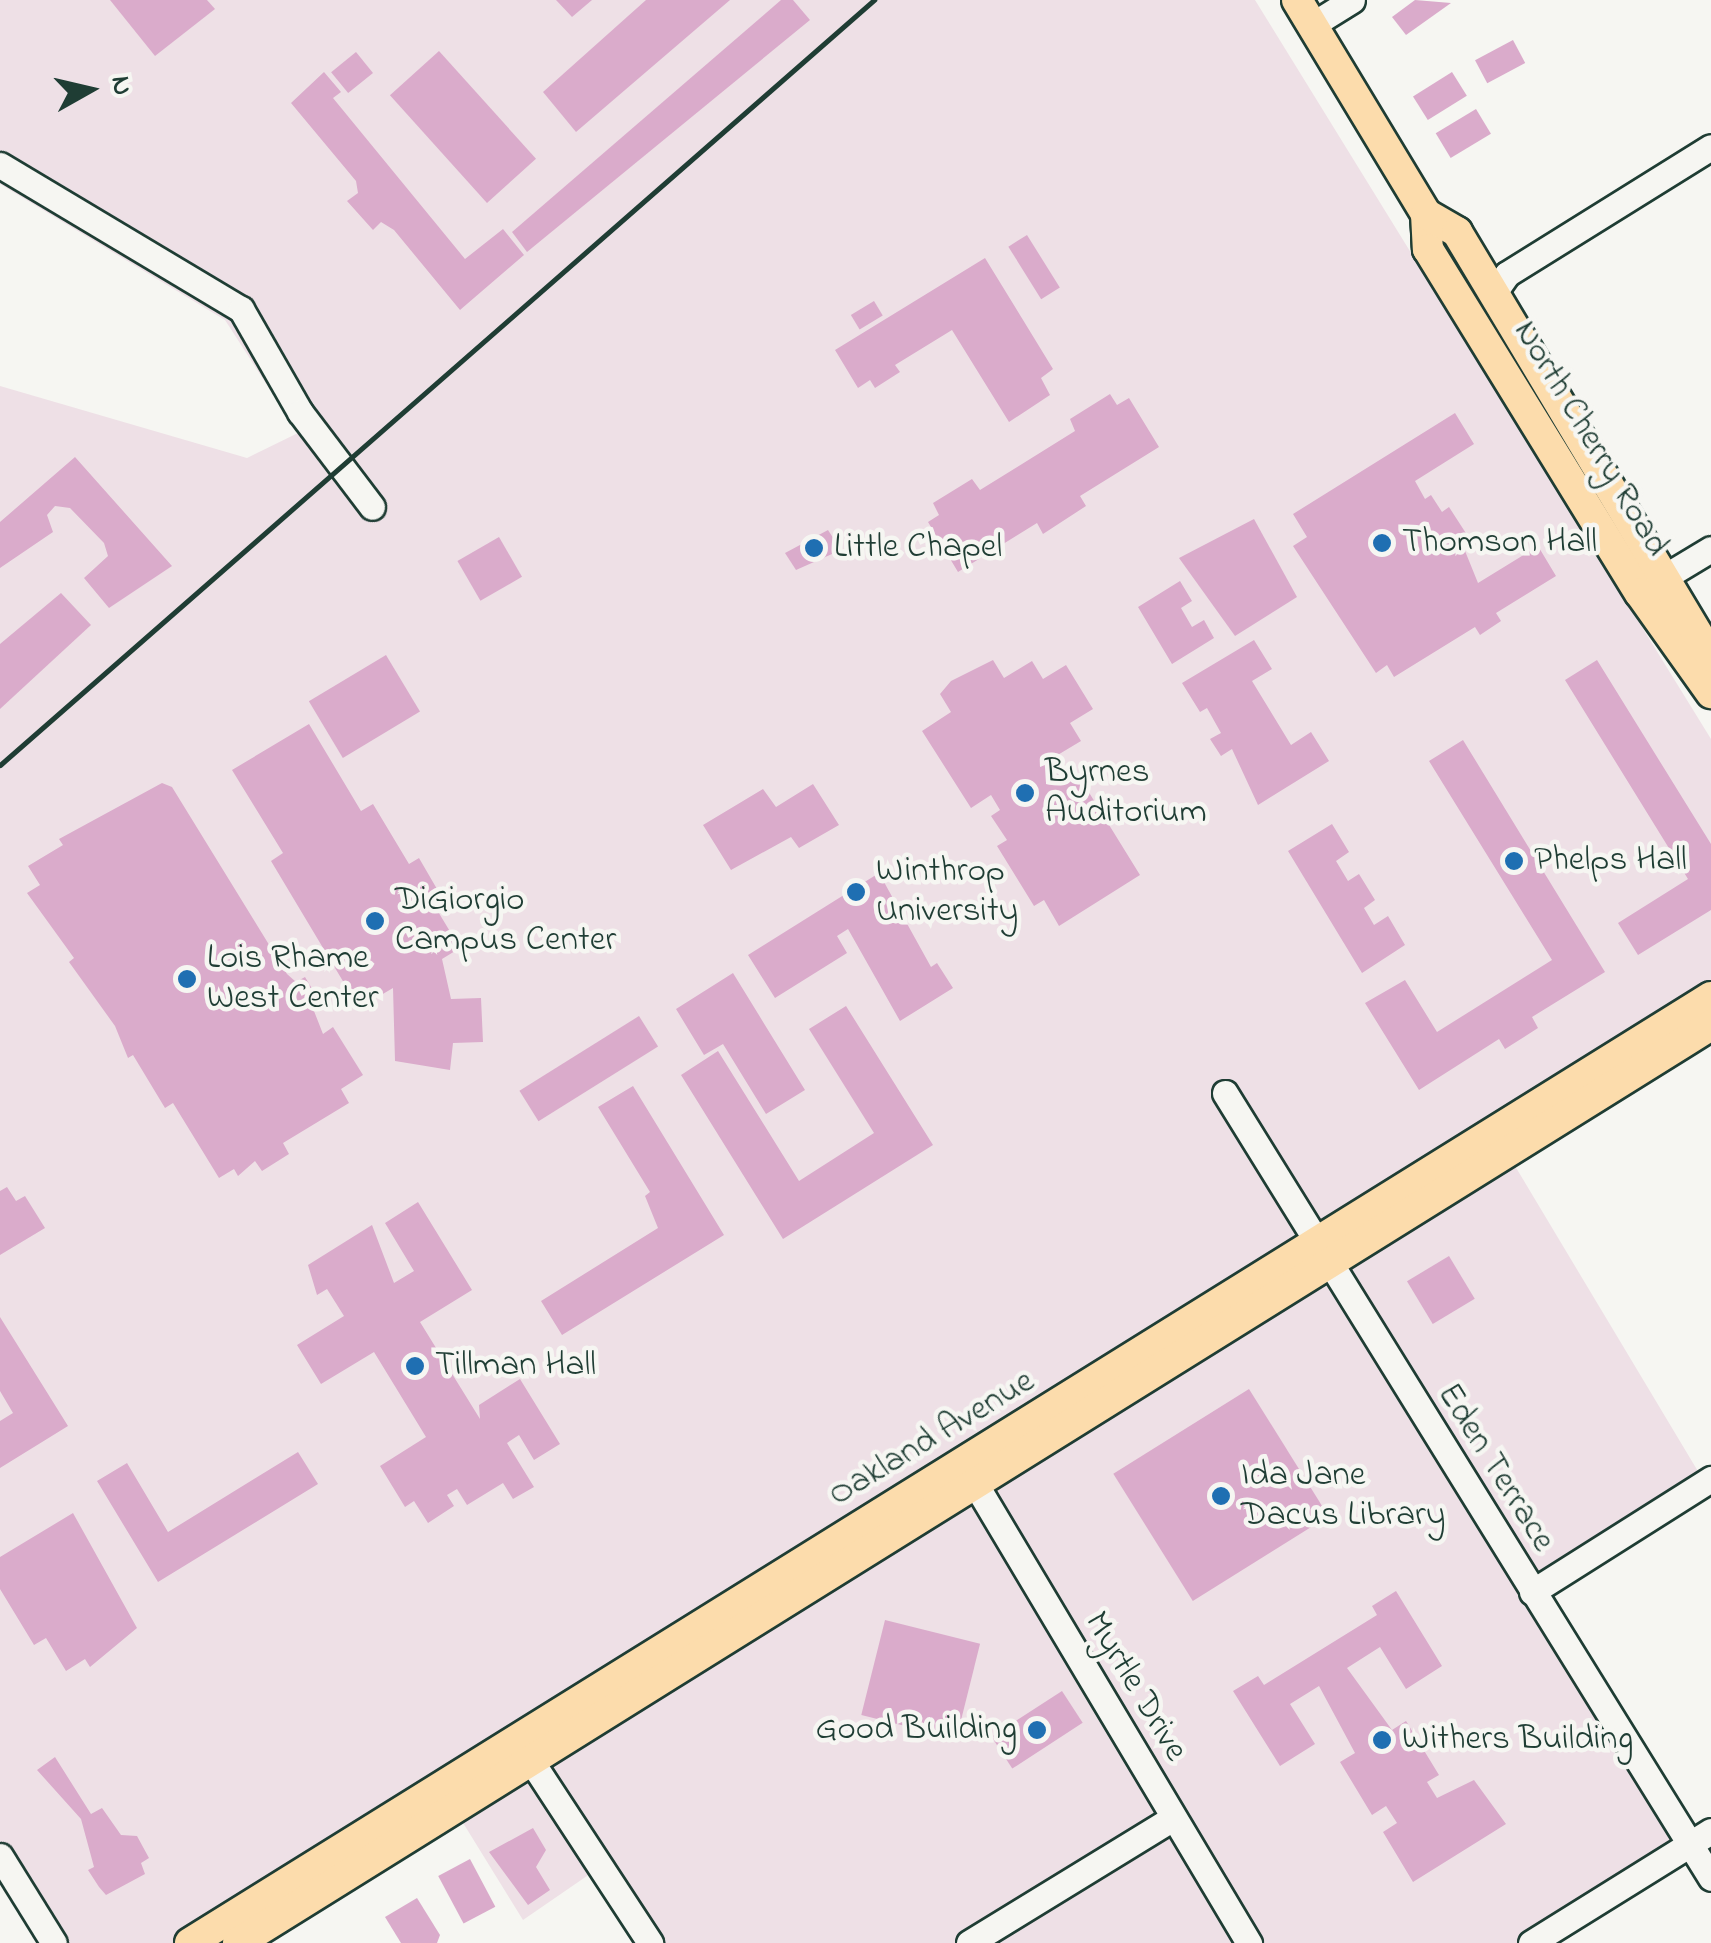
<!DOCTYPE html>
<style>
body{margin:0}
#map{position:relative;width:1711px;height:1943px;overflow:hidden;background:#f6f6f2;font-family:"Indie Flower",sans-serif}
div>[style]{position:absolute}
.built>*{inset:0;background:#eee0e6}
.building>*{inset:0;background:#daabcb;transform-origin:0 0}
.roads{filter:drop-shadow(2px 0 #1f3d34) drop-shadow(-2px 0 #1f3d34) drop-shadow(0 2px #1f3d34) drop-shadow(0 -2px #1f3d34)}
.minor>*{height:25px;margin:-12.5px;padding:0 12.5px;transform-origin:12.5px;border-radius:12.5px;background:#f6f6f2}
.major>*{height:30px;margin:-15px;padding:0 15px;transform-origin:15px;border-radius:15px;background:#fcdcac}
.rail>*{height:5px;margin:-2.5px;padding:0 2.5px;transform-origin:2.5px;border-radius:2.5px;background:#1f3d34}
.dots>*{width:28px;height:28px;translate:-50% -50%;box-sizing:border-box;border:5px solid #f6f6f2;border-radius:50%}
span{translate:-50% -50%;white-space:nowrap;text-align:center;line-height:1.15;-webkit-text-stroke:9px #f6f6f2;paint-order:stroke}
.street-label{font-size:35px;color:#1f3d34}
.poi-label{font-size:35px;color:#1f3d34}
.left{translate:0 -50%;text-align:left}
.right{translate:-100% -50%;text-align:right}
.north{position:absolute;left:40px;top:40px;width:100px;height:100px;-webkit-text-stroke:8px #f6f6f2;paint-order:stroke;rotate:82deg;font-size:28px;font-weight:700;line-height:40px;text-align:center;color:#1f3d34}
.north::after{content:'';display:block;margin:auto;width:35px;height:45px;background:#1f3d34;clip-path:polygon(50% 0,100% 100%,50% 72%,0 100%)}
</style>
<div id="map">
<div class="built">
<i style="clip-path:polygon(0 0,1255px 0,1711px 739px,1711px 1045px,1515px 1166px,1705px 1483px,1532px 1593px,1690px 1844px,1526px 1943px,647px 1943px,600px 1867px,523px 1920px,452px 1805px,225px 1943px,52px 1943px,0 1858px,0 386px,247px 458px,298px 433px,225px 320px,0 184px)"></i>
</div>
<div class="building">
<i style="clip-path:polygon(110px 0,207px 0,215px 9px,155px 56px)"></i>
<i style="clip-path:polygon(556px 0,592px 0,572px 17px)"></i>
<i style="clip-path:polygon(646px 0,730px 0,576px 132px,543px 92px)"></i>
<i style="clip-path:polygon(781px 0,793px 0,810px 20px,527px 252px,512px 232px)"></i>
<i style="clip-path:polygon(1415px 0,1451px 3px,1406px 35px,1392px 17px)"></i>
<i style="left:1513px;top:40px;width:26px;height:43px;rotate:62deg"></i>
<i style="left:439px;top:51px;width:145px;height:66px;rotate:48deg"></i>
<i style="left:356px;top:52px;width:27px;height:32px;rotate:51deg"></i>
<i style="clip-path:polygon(324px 72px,341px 92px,333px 98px,465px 259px,503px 229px,524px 255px,460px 310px,394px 230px,381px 222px,373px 230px,347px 201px,358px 193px,356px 181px,291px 103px)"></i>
<i style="left:1452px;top:72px;width:28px;height:46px;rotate:58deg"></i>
<i style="left:1476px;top:109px;width:29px;height:47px;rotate:59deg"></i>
<i style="left:1027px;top:235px;width:62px;height:22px;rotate:58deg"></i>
<i style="clip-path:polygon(985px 258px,1053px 369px,1041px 378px,1050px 395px,1009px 422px,952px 330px,895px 365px,900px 372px,875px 388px,870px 380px,858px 388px,835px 350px)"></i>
<i style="left:874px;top:301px;width:17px;height:27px;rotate:59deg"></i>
<i style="clip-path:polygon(1110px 394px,1117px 405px,1129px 398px,1159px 447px,1080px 496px,1086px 506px,1043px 534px,1037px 523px,958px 572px,928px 522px,939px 515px,933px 503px,972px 479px,980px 490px,1075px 431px,1070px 419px)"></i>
<i style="clip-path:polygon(1455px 413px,1474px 444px,1415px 481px,1425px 499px,1431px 495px,1442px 512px,1449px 507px,1471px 541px,1463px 546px,1478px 583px,1538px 546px,1556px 576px,1496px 613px,1501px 621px,1480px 635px,1475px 627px,1394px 677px,1387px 665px,1376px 673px,1293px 546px,1307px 537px,1293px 514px)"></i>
<i style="clip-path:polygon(75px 457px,172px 566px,109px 608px,84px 578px,108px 556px,104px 543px,70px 508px,55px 506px,47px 515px,53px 532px,0 568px,0 522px)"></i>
<i style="clip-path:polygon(1254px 519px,1297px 597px,1235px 636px,1179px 558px)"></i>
<i style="clip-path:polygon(828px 530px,841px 550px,796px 570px,785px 553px)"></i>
<i style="left:499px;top:537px;width:46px;height:48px;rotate:60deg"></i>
<i style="clip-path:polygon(1180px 581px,1192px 601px,1181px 608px,1192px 627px,1204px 620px,1214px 638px,1172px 664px,1138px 607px)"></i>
<i style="clip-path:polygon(61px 593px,91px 625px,0 709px,0 644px)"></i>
<i style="clip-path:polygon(1254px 640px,1272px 669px,1252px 681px,1291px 745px,1311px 732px,1329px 761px,1258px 805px,1232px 749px,1221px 756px,1210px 739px,1221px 733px,1207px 708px,1200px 712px,1182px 683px)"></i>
<i style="left:386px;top:655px;width:66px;height:90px;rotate:59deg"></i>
<i style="clip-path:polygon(993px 660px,1004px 678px,1032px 661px,1043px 679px,1066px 665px,1093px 709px,1070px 723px,1081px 741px,1056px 756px,1065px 770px,1072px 765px,1140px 875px,1059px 926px,1044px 900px,1034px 906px,997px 846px,1007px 840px,991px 816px,1000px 810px,991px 795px,971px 808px,922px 731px,951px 712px,940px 694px,951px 681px)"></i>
<i style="clip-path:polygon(1597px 660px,1711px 844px,1711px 910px,1638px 955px,1618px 923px,1688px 879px,1565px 680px)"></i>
<i style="clip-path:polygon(309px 724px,361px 811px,373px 804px,409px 864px,419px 858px,437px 889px,428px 895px,460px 948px,442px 959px,451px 999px,481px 998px,483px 1042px,453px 1043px,450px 1070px,395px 1061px,393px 988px,359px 1008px,271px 861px,283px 853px,232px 770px)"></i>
<i style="clip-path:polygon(1463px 740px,1605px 972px,1532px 1017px,1538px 1028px,1505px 1049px,1499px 1039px,1419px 1090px,1365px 1003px,1405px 980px,1437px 1032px,1552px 960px,1429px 761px)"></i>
<i style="clip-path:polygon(162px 783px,172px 787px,287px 974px,296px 982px,305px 977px,322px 1005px,314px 1011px,323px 1034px,333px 1027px,363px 1075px,341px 1089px,349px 1103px,283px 1143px,289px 1154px,262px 1171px,255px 1161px,238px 1176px,234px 1169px,219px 1178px,173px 1103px,165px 1108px,133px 1055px,128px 1058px,115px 1026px,69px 962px,74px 958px,27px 893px,40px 885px,28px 866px,63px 845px,59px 839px)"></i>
<i style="clip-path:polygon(813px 784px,839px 825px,799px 848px,791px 837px,731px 870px,703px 825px,763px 789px,776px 807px)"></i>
<i style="clip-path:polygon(1332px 824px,1349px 852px,1336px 861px,1348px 881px,1359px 874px,1375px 900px,1364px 908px,1374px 925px,1388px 916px,1405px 945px,1362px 973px,1288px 851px)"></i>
<i style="clip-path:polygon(879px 873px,931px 967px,937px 963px,953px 988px,900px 1021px,848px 929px,837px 936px,847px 953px,775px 998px,748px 955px)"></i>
<i style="clip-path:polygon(733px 973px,805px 1090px,766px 1114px,723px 1044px,704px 1055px,676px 1009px)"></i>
<i style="clip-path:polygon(846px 1006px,933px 1145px,783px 1239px,681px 1075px,718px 1051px,799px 1181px,874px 1133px,809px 1029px)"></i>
<i style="left:639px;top:1016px;width:36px;height:141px;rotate:58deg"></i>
<i style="clip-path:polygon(633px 1086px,724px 1235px,562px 1335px,541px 1301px,658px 1228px,645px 1196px,650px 1192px,598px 1107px)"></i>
<i style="clip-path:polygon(7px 1187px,16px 1201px,25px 1196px,45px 1228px,0 1255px,0 1191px)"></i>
<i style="clip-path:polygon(418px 1202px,472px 1290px,420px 1322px,480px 1419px,479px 1405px,520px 1379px,560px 1444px,534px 1460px,519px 1435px,507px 1443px,534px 1487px,513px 1499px,503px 1483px,467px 1505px,457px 1489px,447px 1495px,454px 1506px,428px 1523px,414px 1501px,405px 1507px,380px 1466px,426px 1437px,374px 1352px,321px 1384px,297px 1345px,344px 1316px,327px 1289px,317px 1295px,308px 1265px,372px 1225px,394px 1283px,414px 1271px,385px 1223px)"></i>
<i style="left:1449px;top:1256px;width:50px;height:49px;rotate:59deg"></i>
<i style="clip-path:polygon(0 1317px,68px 1426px,0 1468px,0 1421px,13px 1413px,0 1391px)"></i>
<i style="left:1249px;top:1389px;width:150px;height:160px;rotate:58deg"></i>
<i style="clip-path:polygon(298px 1452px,318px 1484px,158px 1582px,97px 1481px,127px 1463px,168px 1532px)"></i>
<i style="clip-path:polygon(73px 1513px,137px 1628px,90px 1667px,85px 1659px,66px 1671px,46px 1638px,34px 1645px,0 1589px,0 1557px)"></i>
<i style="clip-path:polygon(1396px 1591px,1442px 1666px,1406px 1689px,1380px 1647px,1347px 1668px,1392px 1730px,1406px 1721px,1439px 1775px,1427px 1782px,1437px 1798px,1474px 1780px,1506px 1824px,1413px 1882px,1383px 1832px,1397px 1823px,1386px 1806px,1372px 1815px,1340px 1762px,1355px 1753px,1319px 1686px,1290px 1704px,1315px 1744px,1280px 1766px,1233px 1691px,1258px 1676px,1264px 1685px,1377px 1615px,1372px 1606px)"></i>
<i style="left:885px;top:1620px;width:98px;height:98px;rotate:14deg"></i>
<i style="left:1062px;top:1691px;width:38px;height:84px;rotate:57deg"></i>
<i style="clip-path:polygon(55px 1757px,91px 1814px,102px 1808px,121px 1835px,137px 1836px,149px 1858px,141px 1863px,145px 1874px,106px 1895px,99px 1887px,88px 1870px,94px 1867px,81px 1819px,37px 1770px)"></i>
<i style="clip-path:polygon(533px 1828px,546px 1850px,536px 1867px,550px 1890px,528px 1905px,489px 1852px)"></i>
<i style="left:470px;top:1859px;width:54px;height:36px;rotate:62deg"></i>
<i style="clip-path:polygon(417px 1898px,440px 1935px,437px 1943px,401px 1943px,385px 1917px)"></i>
</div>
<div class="roads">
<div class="minor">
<i style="left:1312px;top:25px;width:47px;rotate:-32deg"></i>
<i style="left:0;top:165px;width:281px;rotate:30.9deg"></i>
<i style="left:241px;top:309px;width:119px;rotate:60.2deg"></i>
<i style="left:300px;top:412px;width:119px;rotate:52.8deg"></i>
<i style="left:1493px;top:294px;width:24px;rotate:-55deg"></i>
<i style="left:1507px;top:274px;width:240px;rotate:-31.9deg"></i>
<i style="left:1666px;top:576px;width:52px;rotate:-31deg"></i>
<i style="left:1225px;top:1093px;width:923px;rotate:58.24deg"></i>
<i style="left:967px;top:1470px;width:551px;rotate:59.2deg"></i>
<i style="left:1532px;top:1592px;width:212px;rotate:-32.3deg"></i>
<i style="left:520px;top:1744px;width:238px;rotate:56.8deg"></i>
<i style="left:0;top:1856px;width:102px;rotate:58.2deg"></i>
<i style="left:969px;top:1943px;width:239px;rotate:-31.5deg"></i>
<i style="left:1531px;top:1943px;width:212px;rotate:-31.9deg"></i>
</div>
<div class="major">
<i style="left:1297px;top:0;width:250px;rotate:58.9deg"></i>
<i style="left:1426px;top:214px;width:35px;rotate:87deg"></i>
<i style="left:1428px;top:249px;width:404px;rotate:58.4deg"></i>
<i style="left:1640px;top:593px;width:123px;rotate:54.6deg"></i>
<i style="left:1426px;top:214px;width:36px;rotate:30deg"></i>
<i style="left:1457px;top:232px;width:495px;rotate:59.1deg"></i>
<i style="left:190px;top:1943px;width:1791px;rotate:-31.88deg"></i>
<i style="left:238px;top:1943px;width:1736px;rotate:-31.93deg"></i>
</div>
</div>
<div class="rail">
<i style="left:0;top:765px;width:1162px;rotate:-41.2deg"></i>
</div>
<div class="dots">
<i style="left:1382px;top:543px;background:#1f6fb2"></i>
<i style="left:814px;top:548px;background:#1f6fb2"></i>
<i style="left:1025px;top:793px;background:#1f6fb2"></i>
<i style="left:1514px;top:861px;background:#1f6fb2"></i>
<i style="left:856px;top:892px;background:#1f6fb2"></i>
<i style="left:375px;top:921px;background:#1f6fb2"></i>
<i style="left:187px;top:979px;background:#1f6fb2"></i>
<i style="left:415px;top:1366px;background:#1f6fb2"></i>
<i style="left:1221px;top:1496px;background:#1f6fb2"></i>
<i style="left:1037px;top:1730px;background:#1f6fb2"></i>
<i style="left:1382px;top:1740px;background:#1f6fb2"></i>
</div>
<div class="street-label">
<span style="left:1590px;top:439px;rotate:59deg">North Cherry Road</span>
<span style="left:932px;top:1439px;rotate:-31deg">Oakland Avenue</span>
<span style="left:1495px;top:1468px;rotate:58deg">Eden Terrace</span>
<span style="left:1135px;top:1687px;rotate:59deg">Myrtle Drive</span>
</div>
<div class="poi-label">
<span class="left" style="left:1402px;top:543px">Thomson Hall</span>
<span class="left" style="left:834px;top:548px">Little Chapel</span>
<span class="left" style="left:1045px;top:793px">Byrnes<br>Auditorium</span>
<span class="left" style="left:1534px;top:861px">Phelps Hall</span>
<span class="left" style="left:876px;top:892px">Winthrop<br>University</span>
<span class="left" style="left:395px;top:921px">DiGiorgio<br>Campus Center</span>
<span class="left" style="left:207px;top:979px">Lois Rhame<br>West Center</span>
<span class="left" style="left:435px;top:1366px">Tillman Hall</span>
<span class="left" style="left:1241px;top:1496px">Ida Jane<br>Dacus Library</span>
<span class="right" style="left:1017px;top:1730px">Good Building</span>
<span class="left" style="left:1402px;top:1740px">Withers Building</span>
</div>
<div class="north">N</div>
</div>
